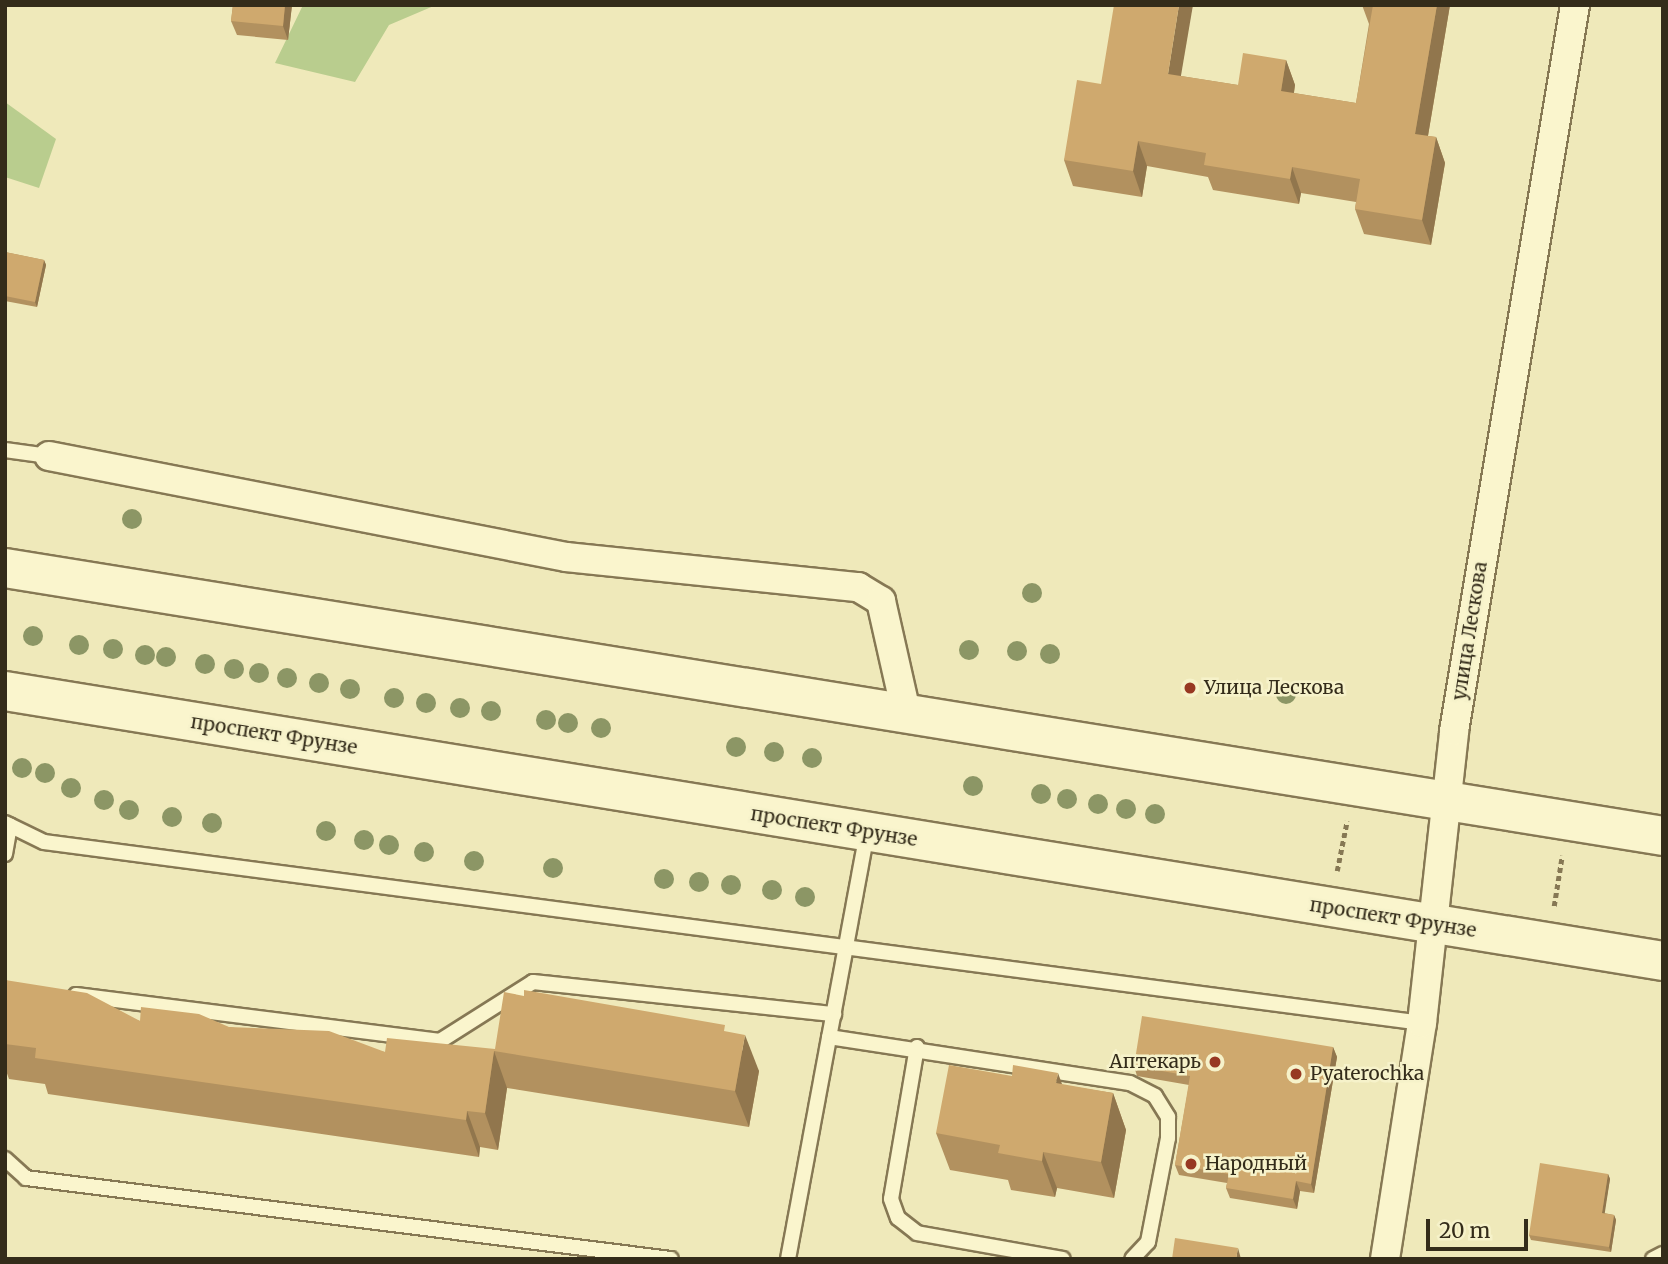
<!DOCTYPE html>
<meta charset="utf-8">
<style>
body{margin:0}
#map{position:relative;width:1668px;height:1264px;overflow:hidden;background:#efe9ba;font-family:Merriweather,serif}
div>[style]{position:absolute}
.green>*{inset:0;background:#b9cd8e}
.path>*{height:4.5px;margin-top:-2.25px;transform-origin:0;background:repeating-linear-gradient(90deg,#867854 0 5px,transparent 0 8.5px)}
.roads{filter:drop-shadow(2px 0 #867854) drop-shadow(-2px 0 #867854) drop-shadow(0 2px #867854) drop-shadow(0 -2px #867854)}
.service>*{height:14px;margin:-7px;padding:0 7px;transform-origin:7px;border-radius:7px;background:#faf5cd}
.minor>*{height:28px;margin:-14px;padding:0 14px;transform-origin:14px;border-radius:14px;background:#faf5cd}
.secondary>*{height:38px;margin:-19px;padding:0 19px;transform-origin:19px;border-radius:19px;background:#faf5cd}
.trees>*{width:20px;height:20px;margin:-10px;border-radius:50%;background:#8c9665}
.wall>*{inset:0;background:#b2915f}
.shaded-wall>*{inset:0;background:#91764d}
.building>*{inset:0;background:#cfa96e}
.dots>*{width:19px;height:19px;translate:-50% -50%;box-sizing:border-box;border:4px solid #f6f2ca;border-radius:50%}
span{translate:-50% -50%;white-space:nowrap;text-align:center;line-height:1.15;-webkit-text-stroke:5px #f6f2ca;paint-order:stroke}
.street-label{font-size:19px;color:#342c1a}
.poi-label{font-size:19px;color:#342c1a}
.left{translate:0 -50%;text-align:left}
.right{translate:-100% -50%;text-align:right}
.frame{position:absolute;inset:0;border:7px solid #342c1a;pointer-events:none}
.scale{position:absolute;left:1426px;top:1219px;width:102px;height:32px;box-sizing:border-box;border:4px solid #342c1a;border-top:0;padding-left:9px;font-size:21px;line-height:24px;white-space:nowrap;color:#342c1a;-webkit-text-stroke:5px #f6f2ca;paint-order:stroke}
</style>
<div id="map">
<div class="green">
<i style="clip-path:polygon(303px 5px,436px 5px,389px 25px,355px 82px,275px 63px)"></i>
<i style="clip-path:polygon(5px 102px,56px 139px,39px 188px,5px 177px)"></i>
</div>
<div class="path">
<i style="left:1337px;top:871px;width:51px;rotate:-78.7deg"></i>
<i style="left:1554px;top:906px;width:51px;rotate:-80.9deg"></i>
</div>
<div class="roads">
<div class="service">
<i style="left:5px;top:450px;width:44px;rotate:7.8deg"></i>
<i style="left:5px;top:823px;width:43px;rotate:26deg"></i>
<i style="left:44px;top:842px;width:1390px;rotate:7.48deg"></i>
<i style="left:5px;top:854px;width:29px;rotate:-80deg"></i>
<i style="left:76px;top:995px;width:367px;rotate:7.2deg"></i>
<i style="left:440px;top:1041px;width:110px;rotate:-32.4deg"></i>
<i style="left:533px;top:982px;width:303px;rotate:6.1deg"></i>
<i style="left:829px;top:1037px;width:304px;rotate:8.7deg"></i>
<i style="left:1130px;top:1083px;width:28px;rotate:27deg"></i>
<i style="left:1155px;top:1096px;width:25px;rotate:58deg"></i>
<i style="left:1168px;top:1117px;width:21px;rotate:90deg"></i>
<i style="left:1168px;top:1138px;width:106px;rotate:100.9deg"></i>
<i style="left:1148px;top:1242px;width:23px;rotate:133deg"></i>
<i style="left:917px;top:1047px;width:154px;rotate:99.7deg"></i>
<i style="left:891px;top:1199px;width:20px;rotate:70deg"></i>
<i style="left:898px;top:1218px;width:24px;rotate:38deg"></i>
<i style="left:917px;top:1233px;width:148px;rotate:10.1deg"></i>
<i style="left:5px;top:1159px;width:28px;rotate:42deg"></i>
<i style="left:26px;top:1178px;width:650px;rotate:7.16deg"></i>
<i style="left:788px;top:1259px;width:433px;rotate:-79.5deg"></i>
<i style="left:1653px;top:1259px;width:11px;rotate:-27deg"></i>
</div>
<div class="minor">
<i style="left:49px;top:456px;width:527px;rotate:11.05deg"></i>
<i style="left:566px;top:557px;width:294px;rotate:5.9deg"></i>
<i style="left:858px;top:587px;width:27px;rotate:31deg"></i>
<i style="left:881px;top:601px;width:118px;rotate:77.3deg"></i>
<i style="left:1385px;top:1259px;width:239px;rotate:-81.1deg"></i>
<i style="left:1422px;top:1023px;width:294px;rotate:-83.7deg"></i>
<i style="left:1454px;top:731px;width:736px;rotate:-80.54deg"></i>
</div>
<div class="secondary">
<i style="left:5px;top:568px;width:1680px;rotate:9.18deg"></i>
<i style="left:5px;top:691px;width:1680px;rotate:9.25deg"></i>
</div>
</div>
<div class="trees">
<i style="left:132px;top:519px"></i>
<i style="left:1032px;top:593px"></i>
<i style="left:33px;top:636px"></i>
<i style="left:79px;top:645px"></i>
<i style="left:113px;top:649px"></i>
<i style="left:969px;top:650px"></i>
<i style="left:1017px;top:651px"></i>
<i style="left:1050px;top:654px"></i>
<i style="left:145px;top:655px"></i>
<i style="left:166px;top:657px"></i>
<i style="left:205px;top:664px"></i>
<i style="left:234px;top:669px"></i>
<i style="left:259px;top:673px"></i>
<i style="left:287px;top:678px"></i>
<i style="left:319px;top:683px"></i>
<i style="left:350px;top:689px"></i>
<i style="left:1286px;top:694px"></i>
<i style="left:394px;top:698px"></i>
<i style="left:426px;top:703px"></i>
<i style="left:460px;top:708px"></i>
<i style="left:491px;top:711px"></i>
<i style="left:546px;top:720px"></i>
<i style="left:568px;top:723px"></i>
<i style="left:601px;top:728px"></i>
<i style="left:736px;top:747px"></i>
<i style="left:774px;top:752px"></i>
<i style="left:812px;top:758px"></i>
<i style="left:22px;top:768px"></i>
<i style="left:45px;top:773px"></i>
<i style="left:973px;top:786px"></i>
<i style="left:71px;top:788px"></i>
<i style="left:1041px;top:794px"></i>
<i style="left:1067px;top:799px"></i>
<i style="left:104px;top:800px"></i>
<i style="left:1098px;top:804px"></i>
<i style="left:1126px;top:809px"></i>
<i style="left:129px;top:810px"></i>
<i style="left:1155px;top:814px"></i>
<i style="left:172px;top:817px"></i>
<i style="left:212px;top:823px"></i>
<i style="left:326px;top:831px"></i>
<i style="left:364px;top:840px"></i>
<i style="left:389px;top:845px"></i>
<i style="left:424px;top:852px"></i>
<i style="left:474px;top:861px"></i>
<i style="left:553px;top:868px"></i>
<i style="left:664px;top:879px"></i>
<i style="left:699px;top:882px"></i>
<i style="left:731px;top:885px"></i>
<i style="left:772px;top:890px"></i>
<i style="left:805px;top:897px"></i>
</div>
<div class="wall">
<i style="clip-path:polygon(233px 5px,292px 5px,288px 40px,237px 35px,231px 21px)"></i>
<i style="clip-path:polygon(1362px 5px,1450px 5px,1428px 136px,1436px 137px,1445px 163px,1431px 245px,1364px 234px,1355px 209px,1356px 202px,1301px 193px,1299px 204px,1213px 190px,1208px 177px,1147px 166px,1142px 197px,1073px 186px,1064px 160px,1101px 84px,1181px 76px,1238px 85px,1286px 60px,1295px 85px,1294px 93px,1356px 103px,1369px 24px)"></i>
<i style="clip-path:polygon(5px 252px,44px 260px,46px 265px,37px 307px,5px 301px)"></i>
<i style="clip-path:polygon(5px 980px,140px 1021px,229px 1027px,385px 1052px,495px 1049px,727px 1032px,759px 1071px,749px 1127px,507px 1088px,498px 1150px,480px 1147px,479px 1157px,48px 1094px,45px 1084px,9px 1079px,5px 1068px)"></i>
<i style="clip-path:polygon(1333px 1047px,1337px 1057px,1314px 1193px,1300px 1191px,1297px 1209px,1230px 1198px,1226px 1188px,1227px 1183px,1179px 1175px,1175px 1165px,1189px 1085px,1137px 1076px,1134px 1066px)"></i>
<i style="clip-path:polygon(1062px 1085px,1113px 1093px,1126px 1130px,1114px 1198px,1057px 1188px,1055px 1197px,1011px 1190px,1008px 1180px,950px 1170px,936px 1133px)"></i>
<i style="clip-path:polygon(1608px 1174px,1610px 1179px,1604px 1213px,1614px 1215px,1616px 1220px,1611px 1252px,1531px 1240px,1529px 1235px)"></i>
</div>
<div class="shaded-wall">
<i style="clip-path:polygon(285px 5px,292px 5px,288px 40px,283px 26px)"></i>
<i style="clip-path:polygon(1179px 5px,1193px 5px,1177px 99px,1168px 74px)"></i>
<i style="clip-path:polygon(1437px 5px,1450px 5px,1424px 159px,1415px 134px)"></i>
<i style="clip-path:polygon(1286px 60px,1295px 85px,1290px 116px,1281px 91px)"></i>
<i style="clip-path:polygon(1436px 137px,1445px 163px,1431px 245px,1422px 220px)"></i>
<i style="clip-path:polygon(1138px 141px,1147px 166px,1142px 197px,1133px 171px)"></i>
<i style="clip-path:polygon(1292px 167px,1301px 193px,1299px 204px,1290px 179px)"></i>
<i style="clip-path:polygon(44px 260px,46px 265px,37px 307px,35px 302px)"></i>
<i style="clip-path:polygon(745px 1035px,759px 1071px,749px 1127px,735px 1091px)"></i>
<i style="clip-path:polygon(1333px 1047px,1337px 1057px,1314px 1193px,1311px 1184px)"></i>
<i style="clip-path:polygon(494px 1051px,507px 1088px,498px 1150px,485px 1113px)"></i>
<i style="clip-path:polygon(1058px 1073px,1071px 1109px,1056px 1083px)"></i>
<i style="clip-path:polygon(1113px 1093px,1126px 1130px,1114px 1198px,1101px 1162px)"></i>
<i style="clip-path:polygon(467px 1111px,480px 1147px,479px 1157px,466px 1120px)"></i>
<i style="clip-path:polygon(1043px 1152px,1057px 1188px,1055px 1197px,1042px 1161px)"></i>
<i style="clip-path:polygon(1608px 1174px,1610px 1179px,1604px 1218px,1602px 1213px)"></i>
<i style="clip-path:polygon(1296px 1181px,1300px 1191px,1297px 1209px,1293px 1199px)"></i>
<i style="clip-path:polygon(1614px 1215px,1616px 1220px,1611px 1252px,1609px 1247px)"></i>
<i style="clip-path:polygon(1238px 1248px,1241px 1259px,1236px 1259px)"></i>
</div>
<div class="building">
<i style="clip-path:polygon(233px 5px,285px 5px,283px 26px,231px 21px)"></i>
<i style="clip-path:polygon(1114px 5px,1179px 5px,1168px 74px,1238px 85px,1243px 53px,1286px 60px,1281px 91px,1356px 103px,1373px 5px,1437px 5px,1415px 134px,1436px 137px,1422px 220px,1355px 209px,1360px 179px,1292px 167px,1290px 179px,1204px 165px,1206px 153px,1138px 141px,1133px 171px,1064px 160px,1077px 80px,1101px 84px)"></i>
<i style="clip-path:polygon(5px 252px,44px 260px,35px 302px,5px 296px)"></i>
<i style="clip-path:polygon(5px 980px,87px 993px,140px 1021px,141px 1007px,199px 1014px,229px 1027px,329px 1031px,385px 1052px,387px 1038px,495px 1049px,504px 992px,524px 996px,524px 990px,725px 1025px,724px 1031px,745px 1035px,735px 1091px,494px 1051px,485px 1113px,467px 1111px,466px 1120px,35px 1058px,36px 1048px,5px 1044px)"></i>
<i style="clip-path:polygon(1142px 1016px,1333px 1047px,1311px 1184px,1296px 1181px,1293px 1199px,1226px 1188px,1229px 1174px,1175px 1165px,1190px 1076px,1134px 1066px)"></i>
<i style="clip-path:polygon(949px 1065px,1012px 1076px,1013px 1065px,1058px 1073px,1056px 1083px,1113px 1093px,1101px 1162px,1043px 1152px,1042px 1161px,998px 1153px,1000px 1145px,936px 1133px)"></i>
<i style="clip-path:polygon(1540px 1163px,1608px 1174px,1602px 1213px,1614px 1215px,1609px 1247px,1529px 1235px)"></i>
<i style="clip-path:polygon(1175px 1238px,1238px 1248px,1236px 1259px,1172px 1259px)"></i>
</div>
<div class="dots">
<i style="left:1190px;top:688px;background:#973822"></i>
<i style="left:1215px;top:1062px;background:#973822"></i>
<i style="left:1296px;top:1074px;background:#973822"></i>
<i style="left:1191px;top:1164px;background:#973822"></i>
</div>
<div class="street-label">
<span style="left:1470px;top:631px;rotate:-81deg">улица Лескова</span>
<span style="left:274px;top:735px;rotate:9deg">проспект Фрунзе</span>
<span style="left:834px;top:827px;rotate:9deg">проспект Фрунзе</span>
<span style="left:1393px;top:918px;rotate:9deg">проспект Фрунзе</span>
</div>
<div class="poi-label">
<span class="left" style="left:1204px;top:688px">Улица Лескова</span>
<span class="right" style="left:1201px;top:1062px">Аптекарь</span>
<span class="left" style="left:1310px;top:1074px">Pyaterochka</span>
<span class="left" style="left:1205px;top:1164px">Народный</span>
</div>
<div class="frame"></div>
<div class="scale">20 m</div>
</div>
